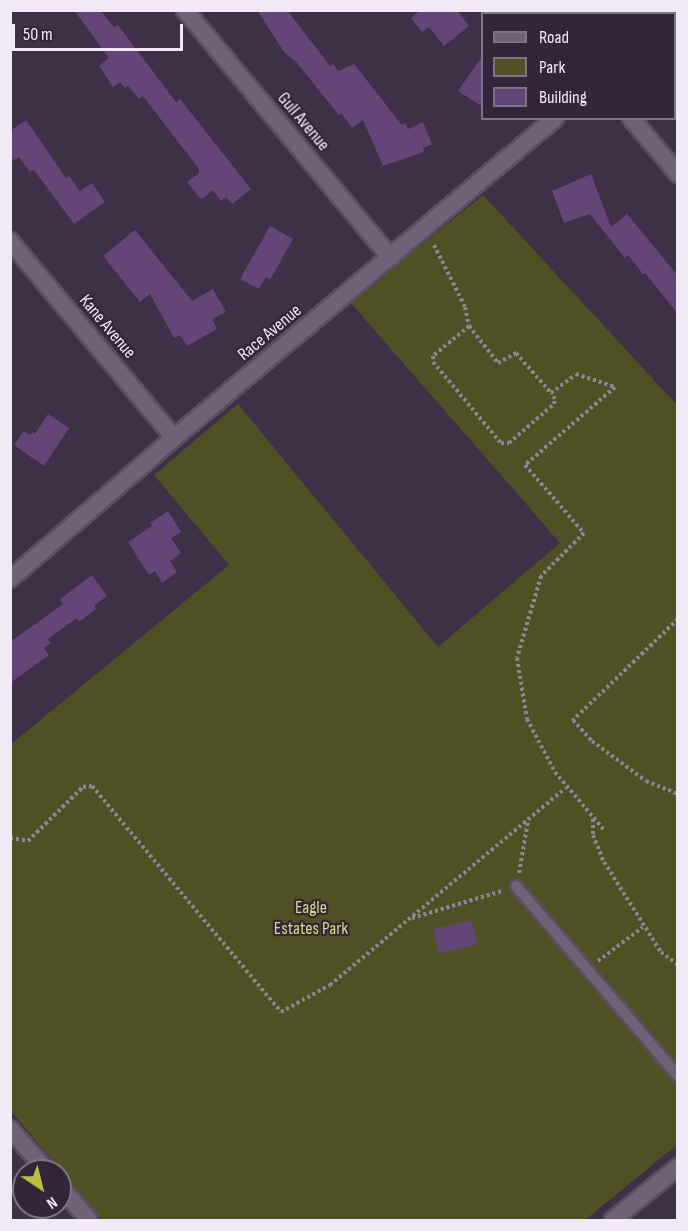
<!DOCTYPE html>
<style>
body{margin:0}
#map{position:relative;width:688px;height:1231px;overflow:hidden;background:#3e3046;font-family:"Sofia Sans Condensed",sans-serif}
div>[style]{position:absolute}
.green>*{inset:0;background:#4f5024}
.building>*{inset:0;background:#644577;transform-origin:0 0}
.path>*{height:4px;margin-top:-2px;transform-origin:0;background:repeating-linear-gradient(90deg,#908496 0 3px,transparent 0 6px)}
.roads{filter:drop-shadow(2px 0 #5a4e61) drop-shadow(-2px 0 #5a4e61) drop-shadow(0 2px #5a4e61) drop-shadow(0 -2px #5a4e61)}
.service>*{height:10px;margin:-5px;padding:0 5px;transform-origin:5px;border-radius:5px;background:#706179}
.minor>*{height:16px;margin:-8px;padding:0 8px;transform-origin:8px;border-radius:8px;background:#706179}
span{translate:-50% -50%;white-space:nowrap;text-align:center;line-height:1.15;-webkit-text-stroke:4.5px #33263b;paint-order:stroke}
.street-label{font-size:18px;color:#f2e9f7}
.park-label{font-size:18px;color:#d6da7d}
.frame{position:absolute;inset:0;border:12px solid #f2e9f7;pointer-events:none}
.legend{position:absolute;left:481px;top:12px;width:195px;height:108px;box-sizing:border-box;background:#33263b;border:2px solid #7f7486;margin:0;padding:8px 10px;list-style:none;font-size:18px;color:#f2e9f7}
.legend li{display:flex;align-items:center;gap:12px;height:30px}
.legend b{width:30px;border:2px solid #7f7486}
.north{position:absolute;left:12px;top:1159px;width:60px;height:60px;box-sizing:border-box;background:#33263b;border:2px solid #7f7486;border-radius:50%;rotate:145deg;font-size:16px;font-weight:700;line-height:24px;text-align:center;color:#f2e9f7}
.north::after{content:'';display:block;margin:auto;width:21px;height:27px;background:#bcbf44;clip-path:polygon(50% 0,100% 100%,50% 72%,0 100%)}
.scale{position:absolute;left:12px;top:24px;width:171px;height:27px;box-sizing:border-box;border:3px solid #f2e9f7;border-top:0;padding-left:8px;font-size:18px;line-height:21px;white-space:nowrap;color:#f2e9f7;-webkit-text-stroke:4px #33263b;paint-order:stroke}
</style>
<div id="map">
<div class="green">
<i style="clip-path:polygon(483px 195px,677px 405px,677px 1145px,585px 1220px,102px 1220px,11px 1111px,10px 745px,229px 565px,154px 475px,238px 404px,438px 647px,560px 543px,350px 302px)"></i>
</div>
<div class="building">
<i style="clip-path:polygon(74px 10px,100px 10px,114px 27px,118px 25px,176px 102px,180px 99px,251px 189px,232px 204px,226px 197px,221px 201px,213px 190px,202px 199px,199px 197px,187px 182px,199px 173px,199px 169px,143px 96px,139px 99px,128px 86px,125px 88px,120px 82px,113px 87px,99px 66px,109px 58px)"></i>
<i style="clip-path:polygon(257px 10px,287px 10px,330px 66px,333px 64px,338px 71px,354px 64px,402px 125px,405px 123px,408px 129px,423px 122px,432px 144px,423px 148px,424px 152px,383px 166px,363px 120px,352px 128px,341px 113px,339px 115px,296px 62px,284px 52px)"></i>
<i style="clip-path:polygon(416px 10px,457px 10px,469px 26px,444px 46px,429px 27px,422px 32px,411px 18px,418px 12px)"></i>
<i style="clip-path:polygon(483px 55px,483px 107px,458px 91px)"></i>
<i style="clip-path:polygon(26px 120px,66px 178px,69px 176px,80px 191px,92px 183px,105px 202px,74px 224px,34px 170px,30px 172px,19px 157px,10px 162px,10px 131px)"></i>
<i style="clip-path:polygon(591px 174px,611px 227px,627px 214px,678px 276px,678px 314px,645px 273px,643px 274px,628px 255px,625px 258px,590px 214px,564px 223px,552px 191px)"></i>
<i style="clip-path:polygon(270px 226px,293px 239px,270px 280px,266px 277px,259px 289px,240px 279px)"></i>
<i style="clip-path:polygon(135px 230px,192px 301px,213px 289px,226px 312px,212px 319px,217px 329px,187px 346px,180px 335px,174px 338px,150px 294px,140px 302px,103px 256px)"></i>
<i style="clip-path:polygon(48px 414px,69px 428px,44px 466px,14px 445px,24px 431px,30px 435px,33px 432px,35px 434px)"></i>
<i style="clip-path:polygon(168px 511px,181px 532px,171px 538px,181px 553px,170px 561px,177px 572px,162px 583px,155px 571px,149px 575px,128px 542px,152px 526px,150px 523px)"></i>
<i style="clip-path:polygon(92px 575px,107px 596px,94px 606px,96px 609px,79px 622px,77px 618px,48px 639px,51px 643px,44px 648px,49px 655px,10px 683px,10px 642px,63px 604px,60px 599px)"></i>
<i style="left:471px;top:920px;width:25px;height:39px;rotate:76deg"></i>
</div>
<div class="path">
<i style="left:434px;top:245px;width:69px;rotate:63.4deg"></i>
<i style="left:465px;top:307px;width:19px;rotate:78deg"></i>
<i style="left:469px;top:326px;width:47px;rotate:51.9deg"></i>
<i style="left:498px;top:363px;width:21px;rotate:-29deg"></i>
<i style="left:516px;top:353px;width:53px;rotate:48.8deg"></i>
<i style="left:551px;top:393px;width:31px;rotate:-37deg"></i>
<i style="left:576px;top:374px;width:41px;rotate:18.4deg"></i>
<i style="left:615px;top:387px;width:119px;rotate:139.1deg"></i>
<i style="left:525px;top:465px;width:90px;rotate:49.1deg"></i>
<i style="left:584px;top:533px;width:61px;rotate:135deg"></i>
<i style="left:541px;top:576px;width:85px;rotate:106.3deg"></i>
<i style="left:517px;top:658px;width:62px;rotate:80.7deg"></i>
<i style="left:527px;top:719px;width:60px;rotate:62.2deg"></i>
<i style="left:555px;top:772px;width:76px;rotate:49.8deg"></i>
<i style="left:469px;top:326px;width:47px;rotate:140.2deg"></i>
<i style="left:433px;top:356px;width:6px;rotate:90deg"></i>
<i style="left:433px;top:362px;width:106px;rotate:50deg"></i>
<i style="left:501px;top:443px;width:8px"></i>
<i style="left:509px;top:443px;width:60px;rotate:-40.9deg"></i>
<i style="left:554px;top:404px;width:5px;rotate:-79deg"></i>
<i style="left:555px;top:399px;width:7px;rotate:-124deg"></i>
<i style="left:678px;top:619px;width:146px;rotate:136.1deg"></i>
<i style="left:573px;top:720px;width:28px;rotate:48deg"></i>
<i style="left:592px;top:741px;width:67px;rotate:36.5deg"></i>
<i style="left:646px;top:781px;width:35px;rotate:22deg"></i>
<i style="left:593px;top:819px;width:16px;rotate:90deg"></i>
<i style="left:593px;top:835px;width:29px;rotate:68deg"></i>
<i style="left:604px;top:862px;width:107px;rotate:57.7deg"></i>
<i style="left:661px;top:952px;width:21px;rotate:37deg"></i>
<i style="left:10px;top:838px;width:18px;rotate:9deg"></i>
<i style="left:28px;top:841px;width:77px;rotate:-44.5deg"></i>
<i style="left:83px;top:787px;width:9px;rotate:-6deg"></i>
<i style="left:92px;top:786px;width:295px;rotate:50.1deg"></i>
<i style="left:281px;top:1012px;width:56px;rotate:-28.9deg"></i>
<i style="left:330px;top:985px;width:307px;rotate:-39.9deg"></i>
<i style="left:519px;top:873px;width:53px;rotate:-80.2deg"></i>
<i style="left:412px;top:918px;width:94px;rotate:-16.7deg"></i>
<i style="left:598px;top:961px;width:56px;rotate:-37.1deg"></i>
</div>
<div class="roads">
<div class="service">
<i style="left:516px;top:886px;width:250px;rotate:49.5deg"></i>
</div>
<div class="minor">
<i style="left:185px;top:10px;width:322px;rotate:50.3deg"></i>
<i style="left:542px;top:10px;width:4px;rotate:63deg"></i>
<i style="left:674px;top:20px;width:5px;rotate:-37deg"></i>
<i style="left:631px;top:118px;width:73px;rotate:50deg"></i>
<i style="left:10px;top:241px;width:256px;rotate:50.2deg"></i>
<i style="left:10px;top:579px;width:216px;rotate:-40.7deg"></i>
<i style="left:174px;top:438px;width:498px;rotate:-40deg"></i>
<i style="left:10px;top:1129px;width:56px;rotate:48.6deg"></i>
<i style="left:60px;top:1186px;width:45px;rotate:49.5deg"></i>
<i style="left:613px;top:1220px;width:84px;rotate:-39.2deg"></i>
</div>
</div>
<div class="street-label">
<span style="left:303px;top:122px;rotate:50deg">Gull Avenue</span>
<span style="left:107px;top:327px;rotate:50deg">Kane Avenue</span>
<span style="left:270px;top:333px;rotate:-40deg">Race Avenue</span>
</div>
<div class="park-label">
<span style="left:311px;top:919px">Eagle<br>Estates Park</span>
</div>
<div class="frame"></div>
<ul class="legend">
<li><b style="height:8px;background:#706179"></b>Road</li>
<li><b style="height:16px;background:#4f5024"></b>Park</li>
<li><b style="height:16px;background:#644577"></b>Building</li>
</ul>
<div class="north">N</div>
<div class="scale">50 m</div>
</div>
